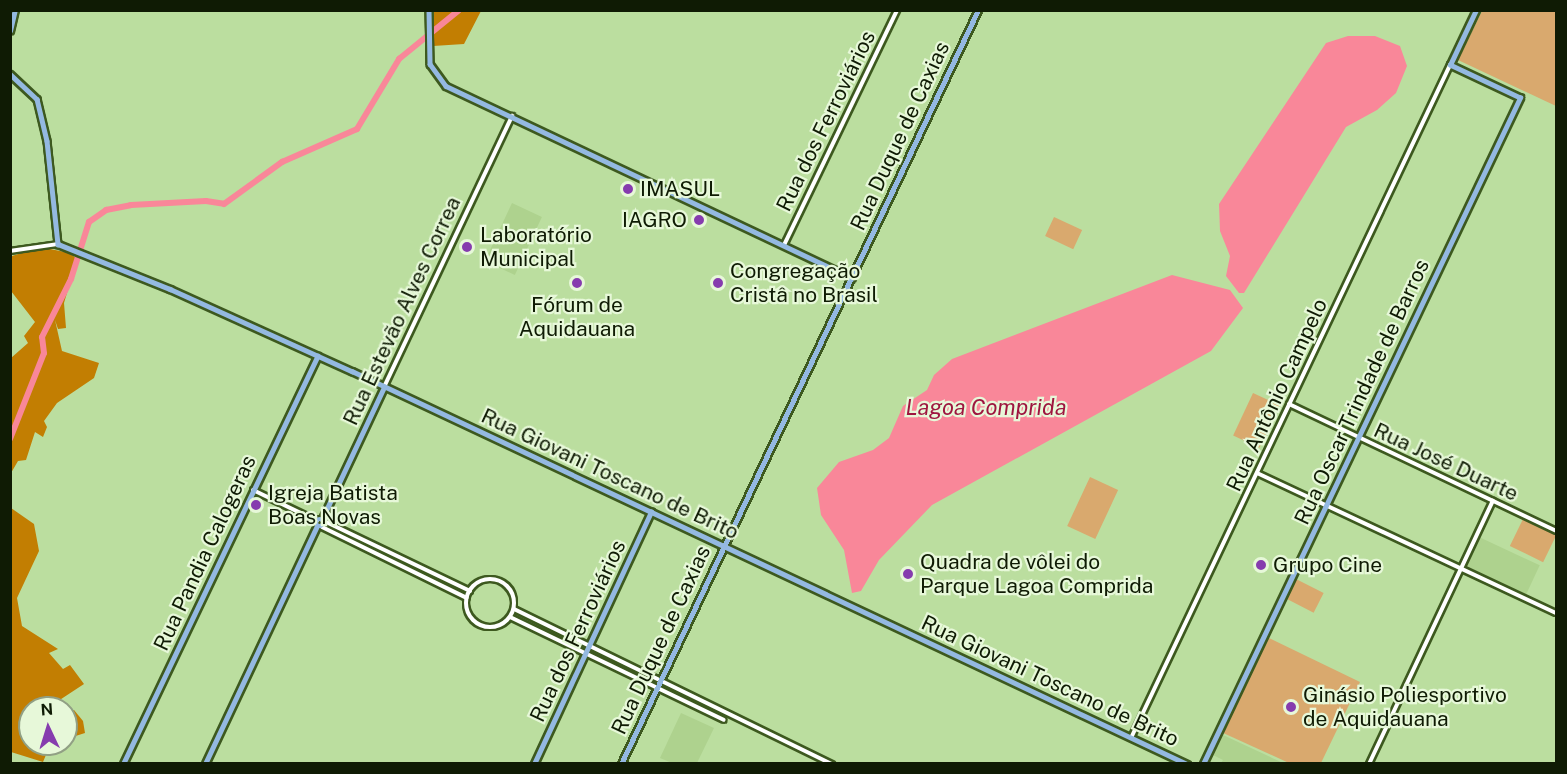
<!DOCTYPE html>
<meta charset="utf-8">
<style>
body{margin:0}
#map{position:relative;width:1567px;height:774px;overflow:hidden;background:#bbde9f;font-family:"Public Sans",sans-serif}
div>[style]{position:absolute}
.built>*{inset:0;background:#aed28e;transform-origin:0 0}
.green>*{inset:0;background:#d9a96e;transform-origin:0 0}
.forest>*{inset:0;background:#c27e02}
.water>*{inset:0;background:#f98799}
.river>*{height:6px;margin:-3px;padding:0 3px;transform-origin:3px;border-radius:3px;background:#f98799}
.roads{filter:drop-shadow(2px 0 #3d591f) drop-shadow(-2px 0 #3d591f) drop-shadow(0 2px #3d591f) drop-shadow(0 -2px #3d591f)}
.minor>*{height:4px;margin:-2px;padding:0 2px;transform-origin:2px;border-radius:2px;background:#fff}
.minor>.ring{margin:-2px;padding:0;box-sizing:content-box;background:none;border:4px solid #fff;border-radius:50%}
.major>*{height:4.5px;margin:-2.25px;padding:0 2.25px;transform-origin:2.25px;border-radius:2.25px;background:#94b9e1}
.major>.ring{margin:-2.25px;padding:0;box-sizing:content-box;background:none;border:4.5px solid #94b9e1;border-radius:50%}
.dots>*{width:16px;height:16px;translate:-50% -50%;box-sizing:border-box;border:3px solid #e7f8d9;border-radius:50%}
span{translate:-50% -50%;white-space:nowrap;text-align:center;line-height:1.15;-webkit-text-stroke:4.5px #e7f8d9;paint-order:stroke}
.street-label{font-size:21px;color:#0f1b04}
.poi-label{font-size:21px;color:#0f1b04}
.left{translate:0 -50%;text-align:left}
.right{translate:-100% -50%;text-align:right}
.water-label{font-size:22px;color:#9e163f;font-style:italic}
.frame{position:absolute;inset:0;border:12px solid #0f1b04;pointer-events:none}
.north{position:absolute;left:18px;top:696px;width:60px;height:60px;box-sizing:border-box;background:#e7f8d9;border:2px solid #91a084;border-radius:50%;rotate:356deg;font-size:16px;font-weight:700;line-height:24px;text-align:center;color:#0f1b04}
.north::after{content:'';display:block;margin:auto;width:21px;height:27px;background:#863cae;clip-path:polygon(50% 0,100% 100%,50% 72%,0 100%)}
</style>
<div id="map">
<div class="built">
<i style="left:512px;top:203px;width:33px;height:64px;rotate:25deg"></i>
<i style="left:1479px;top:537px;width:67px;height:32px;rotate:25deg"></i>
<i style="clip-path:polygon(681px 713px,714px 728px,697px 763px,672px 763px,660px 758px)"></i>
<i style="clip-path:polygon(1223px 735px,1283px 763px,1221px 763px,1223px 760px,1213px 755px)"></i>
</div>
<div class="green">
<i style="clip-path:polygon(1482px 11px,1556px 11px,1556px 106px,1458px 60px)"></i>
<i style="left:1054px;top:217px;width:31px;height:21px;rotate:25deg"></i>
<i style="left:1253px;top:393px;width:29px;height:47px;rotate:25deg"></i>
<i style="left:1090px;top:477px;width:31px;height:54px;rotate:25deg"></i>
<i style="left:1523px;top:519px;width:37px;height:30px;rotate:26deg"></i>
<i style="left:1296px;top:579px;width:31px;height:22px;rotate:27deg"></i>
<i style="clip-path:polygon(1267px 637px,1360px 682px,1321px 763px,1289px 763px,1221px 732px)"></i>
</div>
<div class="forest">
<i style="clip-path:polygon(434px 11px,434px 10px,481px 11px,464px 44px,433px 46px)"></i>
<i style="clip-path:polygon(40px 247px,70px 253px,77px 259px,64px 303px,66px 328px,58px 329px,55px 320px,62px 351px,99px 363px,94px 378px,57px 403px,44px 421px,47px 427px,43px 437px,35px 432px,26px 460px,18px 461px,11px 473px,11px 358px,28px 343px,24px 336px,35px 322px,11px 291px,12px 256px)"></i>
<i style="clip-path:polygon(11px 508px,34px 524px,39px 551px,17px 598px,22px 626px,58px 649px,49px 653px,63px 669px,70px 665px,84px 684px,52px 705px,30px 708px,30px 744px,58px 744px,48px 750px,43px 762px,11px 752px)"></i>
<i style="clip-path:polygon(74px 710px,83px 721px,85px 733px,66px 739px,66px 713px)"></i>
</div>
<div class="water">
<i style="clip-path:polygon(1348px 36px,1375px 36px,1400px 46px,1407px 66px,1396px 93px,1377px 110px,1346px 127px,1244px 293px,1239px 293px,1226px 276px,1230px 256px,1220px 231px,1219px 204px,1326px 43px)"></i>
<i style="clip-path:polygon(1172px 275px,1230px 290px,1243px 308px,1211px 351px,932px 505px,879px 560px,861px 591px,852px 593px,844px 550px,821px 515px,817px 488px,839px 462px,873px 450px,889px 438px,903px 406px,927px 390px,934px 375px,952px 359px)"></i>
</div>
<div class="river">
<i style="left:10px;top:439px;width:92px;rotate:-68.4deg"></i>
<i style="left:44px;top:353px;width:16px;rotate:-97deg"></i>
<i style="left:42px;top:337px;width:65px;rotate:-63.4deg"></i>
<i style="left:71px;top:279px;width:60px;rotate:-72.5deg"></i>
<i style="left:89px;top:222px;width:21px;rotate:-35deg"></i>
<i style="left:106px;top:210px;width:25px;rotate:-11deg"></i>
<i style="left:131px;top:205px;width:75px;rotate:-3.1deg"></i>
<i style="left:206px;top:201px;width:18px;rotate:9deg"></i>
<i style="left:224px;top:204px;width:72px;rotate:-35.9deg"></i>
<i style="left:282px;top:162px;width:82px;rotate:-23.7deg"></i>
<i style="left:357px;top:129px;width:82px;rotate:-59deg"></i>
<i style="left:399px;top:59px;width:77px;rotate:-39.2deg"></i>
</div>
<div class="roads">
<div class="minor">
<i style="left:784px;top:245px;width:261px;rotate:-64.3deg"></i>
<i style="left:10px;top:251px;width:49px;rotate:-8.3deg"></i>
<i style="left:384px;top:387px;width:300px;rotate:-64.7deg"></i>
<i style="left:1289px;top:404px;width:296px;rotate:25.4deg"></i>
<i style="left:1257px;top:473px;width:330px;rotate:25.1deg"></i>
<i style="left:253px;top:490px;width:71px;rotate:25.8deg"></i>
<i style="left:324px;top:521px;width:162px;rotate:25.6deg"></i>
<i style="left:322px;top:527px;width:161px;rotate:26.1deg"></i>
<i class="ring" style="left:466px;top:579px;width:44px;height:44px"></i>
<i style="left:514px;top:609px;width:354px;rotate:26deg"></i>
<i style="left:510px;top:617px;width:237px;rotate:25.7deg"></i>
<i style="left:1131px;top:738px;width:745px;rotate:-64.64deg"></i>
<i style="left:1369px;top:764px;width:291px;rotate:-64.8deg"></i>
</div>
<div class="major">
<i style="left:429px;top:10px;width:54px;rotate:88.9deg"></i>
<i style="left:430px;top:64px;width:27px;rotate:54deg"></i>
<i style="left:446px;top:86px;width:449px;rotate:25.3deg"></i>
<i style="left:10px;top:31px;width:22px;rotate:-77deg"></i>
<i style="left:10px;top:74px;width:37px;rotate:43deg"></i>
<i style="left:37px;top:99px;width:43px;rotate:76.6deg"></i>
<i style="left:47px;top:141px;width:104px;rotate:83.9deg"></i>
<i style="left:58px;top:244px;width:121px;rotate:21.9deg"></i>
<i style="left:170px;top:289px;width:200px;rotate:24.3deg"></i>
<i style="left:352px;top:371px;width:923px;rotate:25.2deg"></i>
<i class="ring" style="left:316px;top:519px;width:3.5px;height:3.5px"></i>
<i style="left:322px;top:519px;width:146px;rotate:-64.8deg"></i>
<i style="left:123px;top:764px;width:452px;rotate:-64.5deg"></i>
<i style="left:205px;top:764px;width:263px;rotate:-64.8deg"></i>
<i style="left:534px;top:764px;width:278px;rotate:-65.1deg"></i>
<i style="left:621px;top:764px;width:834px;rotate:-64.66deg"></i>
<i style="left:1203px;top:764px;width:738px;rotate:-64.55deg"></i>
<i style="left:1520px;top:98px;width:77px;rotate:-154.8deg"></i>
<i style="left:1450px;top:65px;width:61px;rotate:-64.7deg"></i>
</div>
</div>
<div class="dots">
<i style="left:628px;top:189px;background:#863cae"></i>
<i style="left:699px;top:220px;background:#863cae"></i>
<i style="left:467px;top:247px;background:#863cae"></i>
<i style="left:577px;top:283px;background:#863cae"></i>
<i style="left:718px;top:283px;background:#863cae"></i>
<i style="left:256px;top:505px;background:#863cae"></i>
<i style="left:1261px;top:565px;background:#863cae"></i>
<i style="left:908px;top:574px;background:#863cae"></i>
<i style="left:1291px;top:707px;background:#863cae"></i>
</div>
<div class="street-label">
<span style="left:826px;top:121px;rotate:-64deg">Rua dos Ferroviários</span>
<span style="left:900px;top:136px;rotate:-65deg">Rua Duque de Caxias</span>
<span style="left:402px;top:311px;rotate:-65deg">Rua Estevão Alves Correa</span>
<span style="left:1362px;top:392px;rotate:-65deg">Rua Oscar Trindade de Barros</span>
<span style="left:1277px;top:395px;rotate:-65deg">Rua Antônio Campelo</span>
<span style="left:1446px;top:462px;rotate:25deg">Rua José Duarte</span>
<span style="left:610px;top:474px;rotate:25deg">Rua Giovani Toscano de Brito</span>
<span style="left:205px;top:553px;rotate:-65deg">Rua Pandia Calogeras</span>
<span style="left:578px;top:631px;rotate:-65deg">Rua dos Ferroviários</span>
<span style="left:661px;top:640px;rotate:-65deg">Rua Duque de Caxias</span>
<span style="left:1050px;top:681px;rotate:25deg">Rua Giovani Toscano de Brito</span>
</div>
<div class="poi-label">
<span class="left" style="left:640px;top:189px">IMASUL</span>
<span class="right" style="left:687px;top:220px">IAGRO</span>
<span class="left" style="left:480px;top:247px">Laboratório<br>Municipal</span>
<span class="left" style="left:730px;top:283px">Congregação<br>Cristâ no Brasil</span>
<span style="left:577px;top:317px">Fórum de<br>Aquidauana</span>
<span class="left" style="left:268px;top:505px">Igreja Batista<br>Boas Novas</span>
<span class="left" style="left:920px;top:574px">Quadra de vôlei do<br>Parque Lagoa Comprida</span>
<span class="left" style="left:1273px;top:565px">Grupo Cine</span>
<span class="left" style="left:1303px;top:707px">Ginásio Poliesportivo<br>de Aquidauana</span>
</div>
<div class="water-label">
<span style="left:986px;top:408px">Lagoa Comprida</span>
</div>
<div class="frame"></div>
<div class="north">N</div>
</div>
